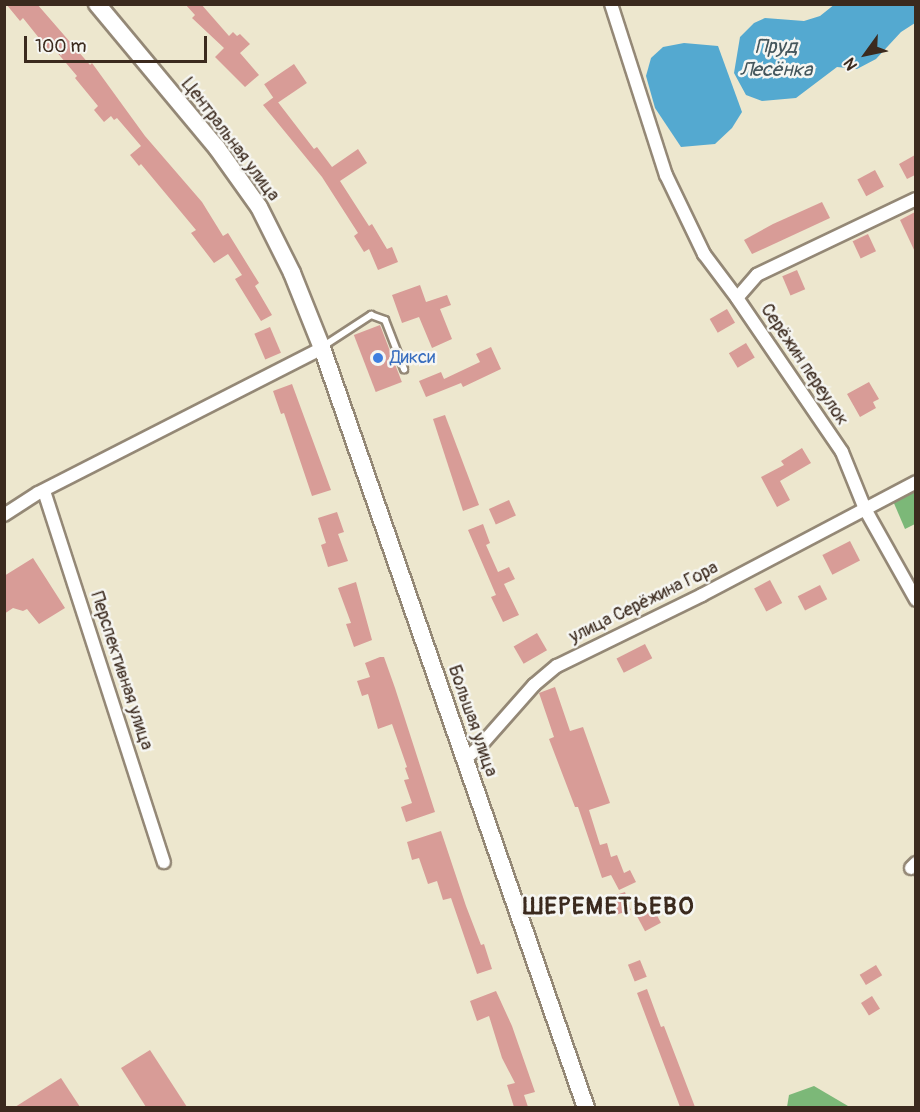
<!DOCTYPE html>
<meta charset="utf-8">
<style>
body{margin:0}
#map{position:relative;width:920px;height:1112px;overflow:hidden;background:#ede7ce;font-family:Pangolin,sans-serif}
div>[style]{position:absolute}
.forest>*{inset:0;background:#7cb878}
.water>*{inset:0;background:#54a9d0}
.building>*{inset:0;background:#d89c97;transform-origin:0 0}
.roads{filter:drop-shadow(2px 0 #948876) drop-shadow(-2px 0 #948876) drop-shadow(0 2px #948876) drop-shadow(0 -2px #948876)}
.lane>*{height:6px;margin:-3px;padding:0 3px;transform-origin:3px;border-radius:3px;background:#fff}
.street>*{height:12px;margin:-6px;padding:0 6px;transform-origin:6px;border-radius:6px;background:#fff}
.secondary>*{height:16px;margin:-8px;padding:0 8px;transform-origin:8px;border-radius:8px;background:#fff}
.dots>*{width:16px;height:16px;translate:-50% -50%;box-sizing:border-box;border:3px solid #f6f6f2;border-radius:50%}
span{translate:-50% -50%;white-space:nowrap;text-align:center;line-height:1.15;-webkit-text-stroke:5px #f6f6f2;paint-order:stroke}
.street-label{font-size:18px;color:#3b2a1e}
.shop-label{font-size:18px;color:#366cbe}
.left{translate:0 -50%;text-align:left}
.water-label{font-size:20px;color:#44565c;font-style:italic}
.district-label{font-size:24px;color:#3b2a1e;font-weight:700;letter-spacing:1.5px}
.frame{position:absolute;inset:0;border:6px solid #3b2a1e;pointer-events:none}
.north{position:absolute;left:836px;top:24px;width:60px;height:60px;-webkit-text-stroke:4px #f6f6f2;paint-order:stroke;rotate:237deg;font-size:16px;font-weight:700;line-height:24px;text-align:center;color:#3b2a1e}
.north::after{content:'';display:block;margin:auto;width:21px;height:27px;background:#3b2a1e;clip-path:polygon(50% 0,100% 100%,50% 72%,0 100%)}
.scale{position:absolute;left:24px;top:36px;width:183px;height:27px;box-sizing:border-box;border:3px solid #3b2a1e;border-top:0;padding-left:8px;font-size:18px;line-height:21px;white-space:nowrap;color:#3b2a1e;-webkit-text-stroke:4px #f6f6f2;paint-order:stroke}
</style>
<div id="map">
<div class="forest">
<i style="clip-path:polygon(915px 489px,915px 524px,905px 529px,893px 501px)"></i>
<i style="clip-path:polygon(814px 1086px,848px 1106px,848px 1107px,787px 1107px,789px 1095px)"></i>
</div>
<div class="water">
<i style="clip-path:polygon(835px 4px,915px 5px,915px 23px,901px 32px,876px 59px,857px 69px,837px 67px,796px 98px,762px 101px,746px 95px,734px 73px,740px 37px,754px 23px,765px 18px,804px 21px,820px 16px)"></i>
<i style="clip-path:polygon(684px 43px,718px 46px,742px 112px,732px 128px,715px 144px,681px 147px,655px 108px,646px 76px,651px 58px,663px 47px)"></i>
</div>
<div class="building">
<i style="clip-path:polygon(6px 4px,37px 4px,90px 65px,92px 63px,145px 136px,202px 202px,223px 236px,228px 233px,259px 283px,255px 286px,272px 315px,261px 321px,235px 279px,242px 275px,228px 254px,214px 263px,191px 233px,196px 230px,141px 164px,139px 166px,130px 155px,141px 146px,117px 118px,114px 120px,111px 116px,104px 122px,94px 110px,98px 106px,75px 78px,77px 76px,55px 50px,51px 53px,23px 18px,20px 21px)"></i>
<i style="clip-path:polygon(185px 4px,201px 4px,229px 36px,233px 32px,237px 36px,240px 34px,250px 44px,240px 53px,259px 75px,245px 87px,215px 57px,224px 48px,192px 18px,195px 15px)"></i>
<i style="left:294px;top:64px;width:23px;height:36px;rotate:56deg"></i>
<i style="clip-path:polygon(274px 97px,314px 149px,317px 147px,332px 167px,358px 149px,367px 163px,340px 181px,369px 226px,372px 224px,387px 249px,392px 247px,398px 262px,378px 270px,369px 249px,364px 252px,354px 236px,358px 233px,322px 177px,263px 105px)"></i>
<i style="clip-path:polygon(915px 155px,915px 175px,907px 179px,899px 164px)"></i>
<i style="left:875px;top:170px;width:19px;height:20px;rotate:62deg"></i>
<i style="clip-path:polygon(822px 202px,830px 218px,752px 254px,744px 240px,773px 224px)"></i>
<i style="clip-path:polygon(915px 212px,915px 252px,900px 220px)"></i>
<i style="left:868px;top:234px;width:19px;height:17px;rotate:65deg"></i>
<i style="left:797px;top:270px;width:21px;height:16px;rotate:67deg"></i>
<i style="clip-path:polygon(420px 285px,426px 302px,447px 295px,451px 305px,440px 309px,452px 339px,432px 348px,419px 317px,402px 323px,392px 295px)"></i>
<i style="left:727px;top:309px;width:16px;height:20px;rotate:60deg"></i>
<i style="left:380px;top:325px;width:61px;height:28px;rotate:69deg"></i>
<i style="left:270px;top:327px;width:28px;height:17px;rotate:67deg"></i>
<i style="left:746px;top:343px;width:17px;height:20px;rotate:59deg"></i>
<i style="clip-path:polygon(491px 347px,501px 369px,463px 387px,461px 383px,426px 397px,419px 381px,441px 372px,444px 379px,480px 362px,476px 354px)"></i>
<i style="clip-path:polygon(869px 382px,879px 399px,873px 402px,876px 408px,860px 417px,847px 394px)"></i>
<i style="clip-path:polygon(292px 384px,331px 490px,312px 496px,284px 413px,281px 414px,273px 391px)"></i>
<i style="clip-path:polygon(445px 415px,479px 505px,463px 511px,433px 419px)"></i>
<i style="clip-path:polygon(802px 448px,811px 463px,780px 481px,790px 500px,777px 507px,761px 477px,784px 465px,781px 461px)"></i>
<i style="left:509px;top:500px;width:17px;height:22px;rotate:66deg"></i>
<i style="clip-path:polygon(337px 512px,344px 532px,338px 534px,348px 561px,328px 567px,321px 545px,326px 543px,318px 518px)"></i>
<i style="clip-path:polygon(483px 524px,490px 543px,486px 545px,498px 572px,509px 567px,515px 579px,504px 584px,519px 615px,503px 622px,491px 597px,496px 595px,468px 530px)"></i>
<i style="left:850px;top:541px;width:22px;height:31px;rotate:63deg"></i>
<i style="clip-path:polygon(33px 558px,65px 608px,39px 624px,27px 609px,23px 611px,13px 608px,4px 614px,4px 576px)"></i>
<i style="left:770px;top:580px;width:26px;height:18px;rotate:62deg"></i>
<i style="clip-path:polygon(356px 582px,372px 640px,354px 647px,346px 624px,351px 623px,338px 588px)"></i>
<i style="left:820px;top:585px;width:16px;height:25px;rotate:63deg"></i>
<i style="left:537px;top:633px;width:20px;height:27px;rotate:60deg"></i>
<i style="left:645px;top:644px;width:16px;height:32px;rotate:63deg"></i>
<i style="clip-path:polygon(380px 657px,384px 657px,395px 688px,435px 812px,406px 822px,401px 807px,412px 803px,404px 780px,409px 779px,405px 768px,407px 767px,392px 724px,378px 729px,368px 694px,362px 696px,357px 681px,370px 677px,365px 663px)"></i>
<i style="clip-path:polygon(555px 687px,570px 731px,583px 727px,610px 803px,589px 810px,600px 845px,607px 843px,611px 857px,617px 855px,624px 873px,630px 870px,636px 882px,619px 890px,611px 875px,602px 878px,578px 807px,575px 807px,549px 739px,554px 737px,539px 693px)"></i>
<i style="clip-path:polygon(441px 831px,466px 906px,481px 945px,484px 944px,492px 969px,477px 974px,451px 898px,443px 900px,437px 881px,428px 884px,419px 858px,412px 860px,407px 842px)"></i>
<i style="left:625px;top:892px;width:19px;height:16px;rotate:72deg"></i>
<i style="left:652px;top:906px;width:19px;height:18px;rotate:62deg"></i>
<i style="left:640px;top:960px;width:18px;height:13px;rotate:68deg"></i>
<i style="left:876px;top:965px;width:12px;height:19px;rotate:59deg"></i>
<i style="clip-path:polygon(647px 989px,661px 1027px,664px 1026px,695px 1107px,680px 1107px,637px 993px)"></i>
<i style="clip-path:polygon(496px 991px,512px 1026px,535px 1092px,524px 1095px,528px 1107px,514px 1107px,507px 1085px,515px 1083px,502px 1058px,489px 1016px,477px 1021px,470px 1001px)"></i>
<i style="left:872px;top:996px;width:15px;height:13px;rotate:58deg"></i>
<i style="clip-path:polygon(150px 1050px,187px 1107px,146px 1107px,121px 1068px)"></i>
<i style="clip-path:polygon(61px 1078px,80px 1107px,15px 1107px)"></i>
</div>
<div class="roads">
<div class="lane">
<i style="left:322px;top:347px;width:59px;rotate:-33.1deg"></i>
<i style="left:371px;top:315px;width:15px;rotate:20deg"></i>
<i style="left:385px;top:320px;width:53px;rotate:68.8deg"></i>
</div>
<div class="street">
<i style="left:611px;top:4px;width:180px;rotate:72.2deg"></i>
<i style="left:666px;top:175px;width:88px;rotate:64.3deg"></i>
<i style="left:704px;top:254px;width:55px;rotate:53.1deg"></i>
<i style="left:916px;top:199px;width:176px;rotate:154.5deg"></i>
<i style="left:757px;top:275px;width:30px;rotate:131deg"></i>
<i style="left:737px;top:298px;width:186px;rotate:55.7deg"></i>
<i style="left:842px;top:452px;width:61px;rotate:68deg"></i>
<i style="left:865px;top:509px;width:104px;rotate:60.7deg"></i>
<i style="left:44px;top:491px;width:390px;rotate:72.1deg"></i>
<i style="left:4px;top:515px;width:40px;rotate:-32.9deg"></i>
<i style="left:38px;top:493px;width:319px;rotate:-27deg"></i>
<i style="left:464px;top:760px;width:23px;rotate:-41deg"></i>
<i style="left:481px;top:745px;width:80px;rotate:-48.5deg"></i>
<i style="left:534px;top:685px;width:30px;rotate:-40deg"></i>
<i style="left:557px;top:666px;width:161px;rotate:-26.1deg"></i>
<i style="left:702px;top:595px;width:242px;rotate:-27.8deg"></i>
<i style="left:911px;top:868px;width:7px;rotate:-45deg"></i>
</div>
<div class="secondary">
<i style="left:97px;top:4px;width:187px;rotate:50.2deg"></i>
<i style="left:217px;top:148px;width:72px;rotate:54.6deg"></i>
<i style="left:259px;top:207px;width:74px;rotate:63.4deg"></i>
<i style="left:292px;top:273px;width:81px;rotate:68.2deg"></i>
<i style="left:322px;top:348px;width:805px;rotate:70.84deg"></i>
</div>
</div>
<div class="dots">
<i style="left:378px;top:358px;background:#3f7fe0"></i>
</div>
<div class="street-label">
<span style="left:230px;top:140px;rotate:53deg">Центральная улица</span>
<span style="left:804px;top:365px;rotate:56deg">Серёжин переулок</span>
<span style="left:644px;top:603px;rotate:-26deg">улица Серёжина Гора</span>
<span style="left:121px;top:671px;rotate:72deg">Перспективная улица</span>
<span style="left:472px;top:721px;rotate:71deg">Большая улица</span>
</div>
<div class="shop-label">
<span class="left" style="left:390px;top:358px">Дикси</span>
</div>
<div class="water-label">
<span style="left:776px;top:58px">Пруд<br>Лесёнка</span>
</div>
<div class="district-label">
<span style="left:609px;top:907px">ШЕРЕМЕТЬЕВО</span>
</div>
<div class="frame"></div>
<div class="north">N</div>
<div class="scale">100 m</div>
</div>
